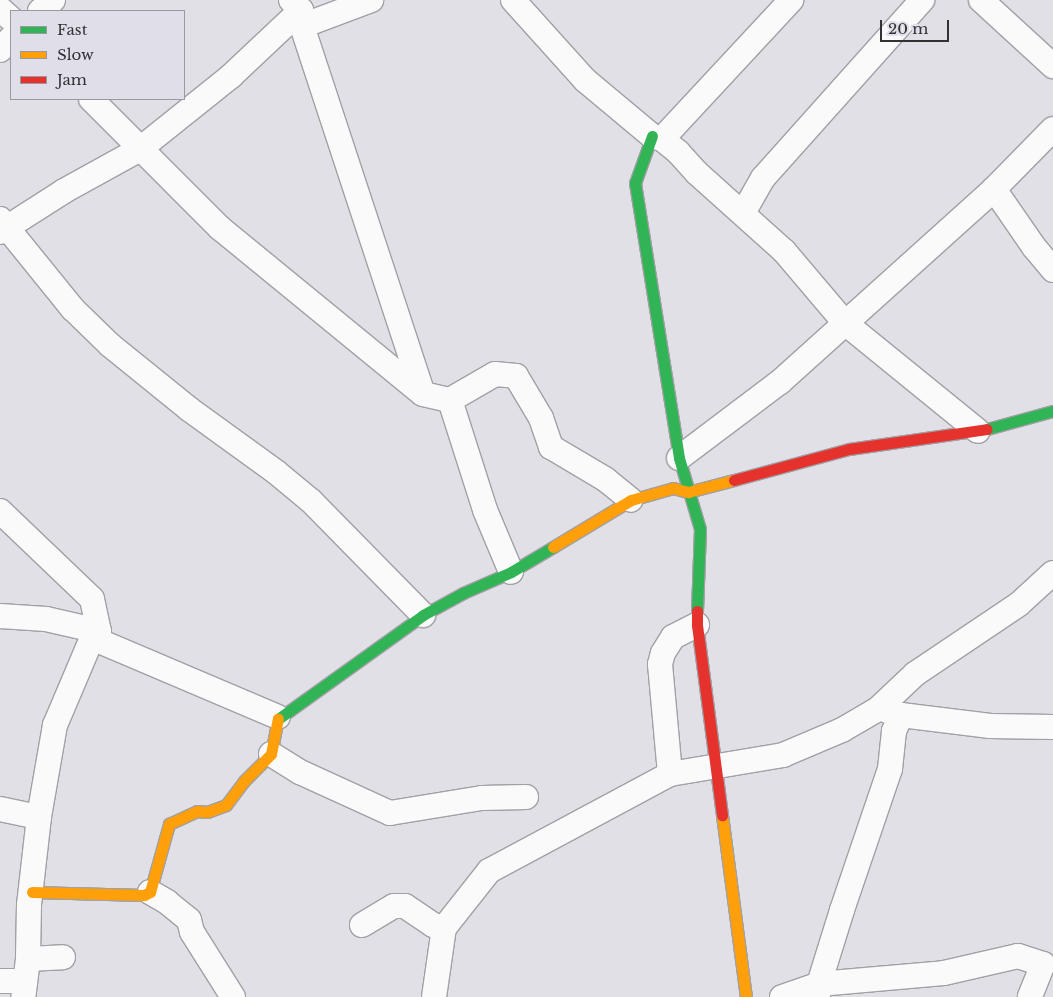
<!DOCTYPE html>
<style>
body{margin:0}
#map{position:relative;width:1053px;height:997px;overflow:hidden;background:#e1e0e6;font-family:"Libre Baskerville",serif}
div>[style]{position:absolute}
.roads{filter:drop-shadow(1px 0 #a1a0a5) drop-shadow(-1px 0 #a1a0a5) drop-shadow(0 1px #a1a0a5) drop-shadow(0 -1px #a1a0a5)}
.street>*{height:24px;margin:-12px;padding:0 12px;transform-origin:12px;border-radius:12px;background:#fafafb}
.fast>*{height:11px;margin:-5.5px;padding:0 5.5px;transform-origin:5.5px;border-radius:5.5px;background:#30b455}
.slow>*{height:11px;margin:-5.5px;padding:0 5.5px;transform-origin:5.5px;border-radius:5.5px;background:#ff9f0a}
.jam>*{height:11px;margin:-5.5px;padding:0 5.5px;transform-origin:5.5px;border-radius:5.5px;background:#e5322d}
span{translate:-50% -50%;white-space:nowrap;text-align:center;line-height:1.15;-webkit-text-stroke:4px #e0dee8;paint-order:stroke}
.legend{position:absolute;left:10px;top:10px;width:175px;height:90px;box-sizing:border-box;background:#e0dee8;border:1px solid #9a99a0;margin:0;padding:6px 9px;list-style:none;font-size:15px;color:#323134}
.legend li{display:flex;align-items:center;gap:10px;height:25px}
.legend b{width:25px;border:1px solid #9a99a0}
.scale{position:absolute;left:880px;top:20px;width:69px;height:22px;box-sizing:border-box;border:2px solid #323134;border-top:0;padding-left:6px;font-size:15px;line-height:18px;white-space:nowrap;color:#323134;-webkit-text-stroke:4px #e0dee8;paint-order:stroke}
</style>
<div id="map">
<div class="roads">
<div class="street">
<i style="left:291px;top:0;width:14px;rotate:45deg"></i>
<i style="left:301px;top:10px;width:16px;rotate:86deg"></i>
<i style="left:302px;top:26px;width:387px;rotate:71.8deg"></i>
<i style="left:513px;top:0;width:108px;rotate:48deg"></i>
<i style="left:585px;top:80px;width:87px;rotate:39.9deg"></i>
<i style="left:652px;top:136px;width:10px;rotate:17deg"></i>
<i style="left:662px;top:139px;width:21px;rotate:39deg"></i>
<i style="left:678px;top:152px;width:28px;rotate:48deg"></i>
<i style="left:697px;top:173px;width:117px;rotate:41.9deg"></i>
<i style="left:784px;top:251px;width:94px;rotate:49.7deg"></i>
<i style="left:845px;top:323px;width:171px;rotate:39.1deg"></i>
<i style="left:981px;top:0;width:98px;rotate:42.5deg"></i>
<i style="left:0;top:9px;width:15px;rotate:42deg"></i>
<i style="left:40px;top:11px;width:17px;rotate:-40deg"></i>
<i style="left:302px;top:26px;width:74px;rotate:-20.6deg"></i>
<i style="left:0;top:50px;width:16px;rotate:-47deg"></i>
<i style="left:91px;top:99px;width:182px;rotate:45deg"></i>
<i style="left:220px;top:228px;width:262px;rotate:39.3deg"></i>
<i style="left:423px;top:394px;width:28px;rotate:13deg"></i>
<i style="left:450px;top:400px;width:52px;rotate:-30deg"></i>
<i style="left:495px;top:374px;width:21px;rotate:5deg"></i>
<i style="left:516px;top:376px;width:49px;rotate:59.2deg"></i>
<i style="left:541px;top:418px;width:31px;rotate:71deg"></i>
<i style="left:551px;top:447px;width:63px;rotate:30.7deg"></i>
<i style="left:605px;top:479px;width:33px;rotate:39deg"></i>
<i style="left:662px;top:139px;width:190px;rotate:-47.1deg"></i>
<i style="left:994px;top:189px;width:70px;rotate:55.4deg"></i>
<i style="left:1034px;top:247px;width:30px;rotate:50deg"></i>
<i style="left:743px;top:213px;width:40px;rotate:-60.3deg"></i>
<i style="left:763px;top:178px;width:239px;rotate:-48.2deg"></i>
<i style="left:0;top:219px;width:116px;rotate:51deg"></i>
<i style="left:73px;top:309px;width:52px;rotate:44.2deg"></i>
<i style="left:110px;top:345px;width:102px;rotate:39deg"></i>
<i style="left:189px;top:409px;width:107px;rotate:35.9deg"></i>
<i style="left:276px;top:472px;width:45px;rotate:39.6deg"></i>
<i style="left:311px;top:501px;width:160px;rotate:45.5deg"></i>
<i style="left:0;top:232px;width:76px;rotate:-32.6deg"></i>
<i style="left:64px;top:191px;width:87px;rotate:-28.9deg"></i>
<i style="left:140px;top:149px;width:117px;rotate:-38.7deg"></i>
<i style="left:231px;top:76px;width:96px;rotate:-43.3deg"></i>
<i style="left:450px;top:400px;width:115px;rotate:72.3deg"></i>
<i style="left:485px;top:510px;width:67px;rotate:67.2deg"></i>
<i style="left:679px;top:458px;width:126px;rotate:-37deg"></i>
<i style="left:780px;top:382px;width:288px;rotate:-42deg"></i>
<i style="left:994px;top:189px;width:84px;rotate:-45.5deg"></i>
<i style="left:0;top:511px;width:127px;rotate:43.7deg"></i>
<i style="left:92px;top:599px;width:33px;rotate:78deg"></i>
<i style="left:0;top:616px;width:46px;rotate:3.7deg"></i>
<i style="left:46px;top:619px;width:54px;rotate:12.8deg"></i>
<i style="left:99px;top:631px;width:10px;rotate:135deg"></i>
<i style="left:92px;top:638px;width:95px;rotate:113deg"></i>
<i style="left:55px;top:725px;width:93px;rotate:99.9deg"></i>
<i style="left:39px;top:817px;width:89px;rotate:96.5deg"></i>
<i style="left:29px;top:905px;width:54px;rotate:91.1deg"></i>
<i style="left:28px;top:959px;width:38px;rotate:97deg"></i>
<i style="left:92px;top:638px;width:202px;rotate:23deg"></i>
<i style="left:887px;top:711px;width:15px;rotate:16deg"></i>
<i style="left:901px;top:715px;width:90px;rotate:7deg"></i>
<i style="left:990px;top:726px;width:63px;rotate:0.9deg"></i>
<i style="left:271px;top:754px;width:34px;rotate:32deg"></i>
<i style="left:300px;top:772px;width:99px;rotate:24.5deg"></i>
<i style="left:390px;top:813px;width:93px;rotate:-9.3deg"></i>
<i style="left:482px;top:798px;width:44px;rotate:-1.3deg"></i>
<i style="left:670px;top:774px;width:110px;rotate:-95.2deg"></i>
<i style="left:660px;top:664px;width:11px;rotate:-75deg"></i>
<i style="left:663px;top:653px;width:19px;rotate:-58deg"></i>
<i style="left:673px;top:637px;width:27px;rotate:-27deg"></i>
<i style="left:0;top:809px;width:40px;rotate:12deg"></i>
<i style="left:150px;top:892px;width:20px;rotate:30deg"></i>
<i style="left:167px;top:902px;width:28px;rotate:39deg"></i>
<i style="left:189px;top:920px;width:12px;rotate:76deg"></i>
<i style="left:192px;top:932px;width:77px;rotate:57.8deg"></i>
<i style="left:362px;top:925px;width:37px;rotate:-31deg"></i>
<i style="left:394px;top:906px;width:11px"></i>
<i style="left:405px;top:906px;width:34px;rotate:34deg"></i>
<i style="left:433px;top:925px;width:11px;rotate:15deg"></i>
<i style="left:28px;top:959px;width:35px;rotate:-3deg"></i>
<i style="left:0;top:981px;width:25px"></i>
<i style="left:434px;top:997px;width:70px;rotate:-81.8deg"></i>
<i style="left:444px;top:928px;width:73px;rotate:-51.7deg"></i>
<i style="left:489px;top:871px;width:205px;rotate:-28.2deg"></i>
<i style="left:670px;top:774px;width:115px;rotate:-9.5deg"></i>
<i style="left:783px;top:755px;width:64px;rotate:-23deg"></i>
<i style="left:842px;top:730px;width:42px;rotate:-30.3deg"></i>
<i style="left:878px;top:709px;width:51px;rotate:-43.4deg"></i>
<i style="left:915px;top:674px;width:125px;rotate:-33.9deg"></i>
<i style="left:1019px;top:604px;width:46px;rotate:-42.4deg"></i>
<i style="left:782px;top:997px;width:39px;rotate:-19deg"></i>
<i style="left:819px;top:984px;width:125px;rotate:-5deg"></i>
<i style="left:944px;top:973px;width:76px;rotate:-12.9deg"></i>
<i style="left:1018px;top:956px;width:26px;rotate:18deg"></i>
<i style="left:1043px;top:964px;width:35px;rotate:112deg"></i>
<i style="left:818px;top:997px;width:13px;rotate:-86deg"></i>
<i style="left:819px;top:984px;width:77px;rotate:-72.7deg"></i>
<i style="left:842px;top:910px;width:149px;rotate:-71.2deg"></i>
<i style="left:890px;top:769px;width:38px;rotate:-84deg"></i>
<i style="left:894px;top:731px;width:17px;rotate:-66deg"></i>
</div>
<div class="fast">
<i style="left:652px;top:136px;width:50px;rotate:109.9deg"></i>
<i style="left:635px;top:183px;width:278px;rotate:80.9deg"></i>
<i style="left:679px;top:458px;width:74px;rotate:73.5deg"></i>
<i style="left:700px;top:529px;width:82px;rotate:92.1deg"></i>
<i style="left:987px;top:429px;width:68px;rotate:-15.3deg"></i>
<i style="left:278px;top:719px;width:178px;rotate:-35.6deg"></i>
<i style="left:423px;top:615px;width:46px;rotate:-28.8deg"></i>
<i style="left:463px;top:593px;width:52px;rotate:-23.6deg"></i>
<i style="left:511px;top:572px;width:49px;rotate:-30.8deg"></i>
</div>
<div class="slow">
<i style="left:553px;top:547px;width:91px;rotate:-31.1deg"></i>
<i style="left:631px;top:500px;width:44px;rotate:-15.9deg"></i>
<i style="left:673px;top:488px;width:16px;rotate:15deg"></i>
<i style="left:688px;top:492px;width:48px;rotate:-14.6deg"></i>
<i style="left:722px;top:815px;width:184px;rotate:82.5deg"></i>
<i style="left:32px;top:892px;width:112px;rotate:1.5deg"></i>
<i style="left:144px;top:895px;width:7px;rotate:-27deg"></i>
<i style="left:150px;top:892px;width:71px;rotate:-74.4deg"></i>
<i style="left:169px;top:824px;width:31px;rotate:-25deg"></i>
<i style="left:197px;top:811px;width:10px;rotate:6deg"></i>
<i style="left:207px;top:812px;width:20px;rotate:-20deg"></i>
<i style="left:226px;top:805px;width:30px;rotate:-53deg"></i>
<i style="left:244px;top:781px;width:38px;rotate:-45deg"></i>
<i style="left:271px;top:754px;width:36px;rotate:-79deg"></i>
</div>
<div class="jam">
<i style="left:734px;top:480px;width:119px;rotate:-15.1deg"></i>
<i style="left:849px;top:449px;width:139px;rotate:-8.2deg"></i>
<i style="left:697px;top:611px;width:14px;rotate:90deg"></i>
<i style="left:697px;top:625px;width:192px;rotate:82.5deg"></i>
</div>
</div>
<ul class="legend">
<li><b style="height:6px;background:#30b455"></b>Fast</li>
<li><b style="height:6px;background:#ff9f0a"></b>Slow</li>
<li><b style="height:6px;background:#e5322d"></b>Jam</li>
</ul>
<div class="scale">20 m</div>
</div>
